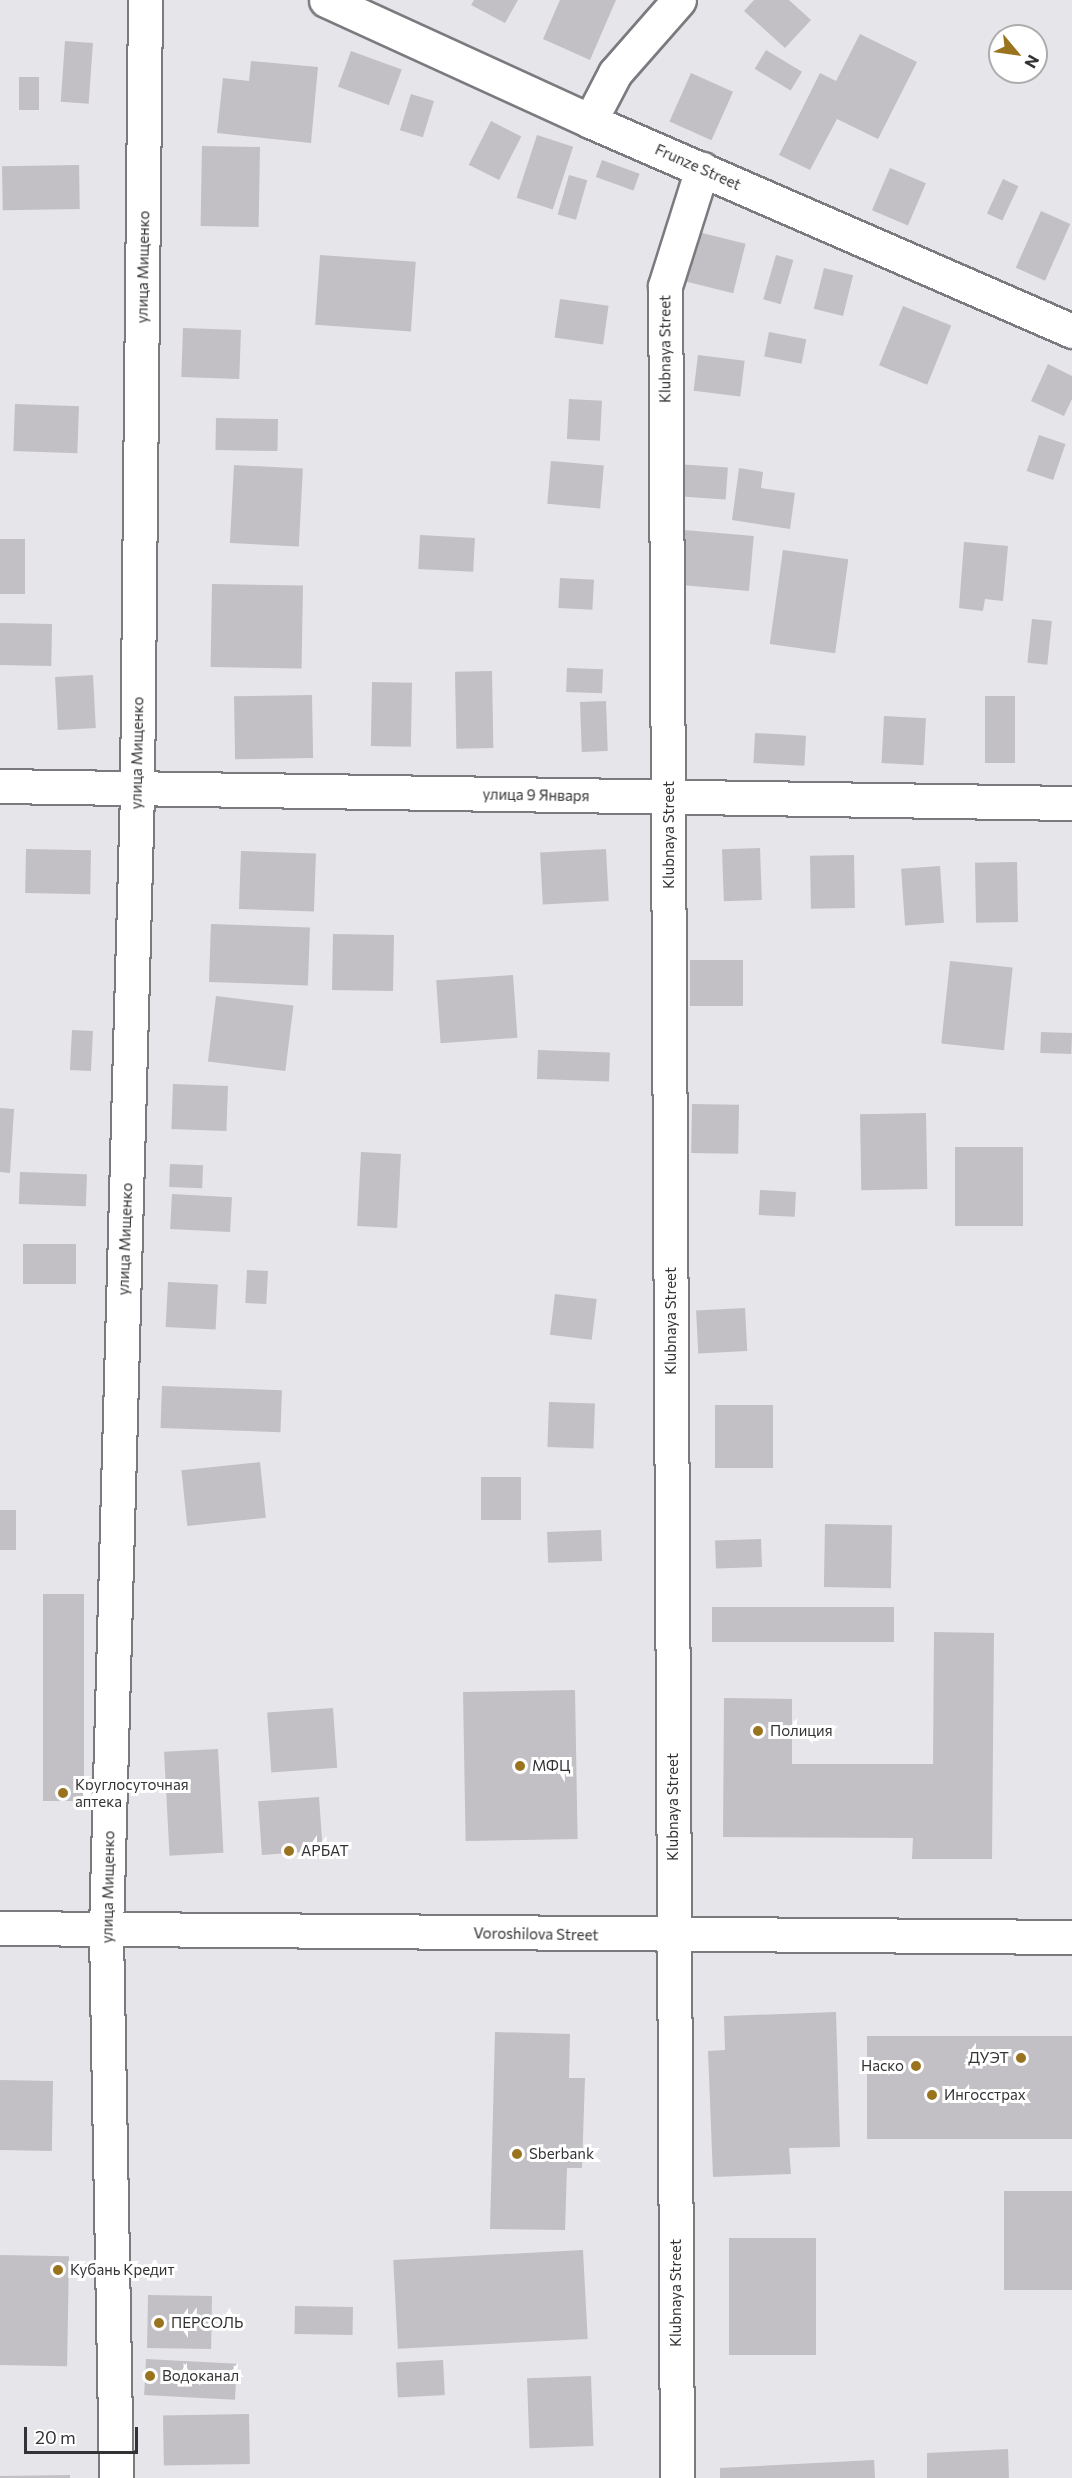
<!DOCTYPE html>
<meta charset="utf-8">
<style>
body{margin:0}
#map{position:relative;width:1072px;height:2478px;overflow:hidden;background:#e6e5e9;font-family:Commissioner,sans-serif}
div>[style]{position:absolute}
.building>*{inset:0;background:#c2c0c5;transform-origin:0 0}
.roads{filter:drop-shadow(2px 0 #7c7a7f) drop-shadow(-2px 0 #7c7a7f) drop-shadow(0 2px #7c7a7f) drop-shadow(0 -2px #7c7a7f)}
.minor>*{height:33px;margin:-16.5px;padding:0 16.5px;transform-origin:16.5px;border-radius:16.5px;background:#fff}
.secondary>*{height:33px;margin:-16.5px;padding:0 16.5px;transform-origin:16.5px;border-radius:16.5px;background:#fff}
.dots>*{width:16px;height:16px;translate:-50% -50%;box-sizing:border-box;border:3px solid #fff;border-radius:50%}
span{translate:-50% -50%;white-space:nowrap;text-align:center;line-height:1.15;-webkit-text-stroke:6px #fff;paint-order:stroke}
.street-label{font-size:15px;color:#333234}
.poi-label{font-size:15px;color:#333234}
.left{translate:0 -50%;text-align:left}
.right{translate:-100% -50%;text-align:right}
.north{position:absolute;left:988px;top:24px;width:60px;height:60px;box-sizing:border-box;background:#fff;border:2px solid #adadae;border-radius:50%;rotate:119deg;font-size:16px;font-weight:700;line-height:24px;text-align:center;color:#333234}
.north::after{content:'';display:block;margin:auto;width:21px;height:27px;background:#9a731f;clip-path:polygon(50% 0,100% 100%,50% 72%,0 100%)}
.scale{position:absolute;left:24px;top:2427px;width:114px;height:27px;box-sizing:border-box;border:3px solid #333234;border-top:0;padding-left:8px;font-size:18px;line-height:21px;white-space:nowrap;color:#333234;-webkit-text-stroke:4px #fff;paint-order:stroke}
</style>
<div id="map">
<div class="building">
<i style="clip-path:polygon(474px 0,518px 0,505px 23px,471px 5px)"></i>
<i style="clip-path:polygon(560px 0,616px 0,590px 60px,543px 39px)"></i>
<i style="clip-path:polygon(754px 0,789px 0,811px 20px,785px 48px,744px 11px)"></i>
<i style="clip-path:polygon(860px 34px,917px 62px,878px 139px,837px 119px,810px 170px,779px 155px,820px 73px,836px 81px)"></i>
<i style="left:65px;top:41px;width:28px;height:61px;rotate:4deg"></i>
<i style="left:766px;top:50px;width:42px;height:22px;rotate:31deg"></i>
<i style="left:351px;top:51px;width:54px;height:38px;rotate:20deg"></i>
<i style="clip-path:polygon(251px 61px,318px 67px,311px 143px,217px 133px,223px 78px,249px 81px)"></i>
<i style="left:691px;top:73px;width:46px;height:53px;rotate:24deg"></i>
<i style="left:19px;top:77px;width:20px;height:33px"></i>
<i style="left:411px;top:94px;width:24px;height:38px;rotate:17deg"></i>
<i style="left:491px;top:121px;width:34px;height:49px;rotate:27deg"></i>
<i style="left:537px;top:135px;width:38px;height:66px;rotate:18deg"></i>
<i style="left:202px;top:146px;width:58px;height:80px;rotate:1deg"></i>
<i style="left:602px;top:160px;width:40px;height:18px;rotate:20deg"></i>
<i style="left:79px;top:165px;width:44px;height:77px;rotate:89deg"></i>
<i style="left:890px;top:168px;width:39px;height:46px;rotate:23deg"></i>
<i style="left:569px;top:175px;width:19px;height:41px;rotate:16deg"></i>
<i style="left:1003px;top:179px;width:17px;height:38px;rotate:25deg"></i>
<i style="left:1041px;top:211px;width:32px;height:62px;rotate:24deg"></i>
<i style="left:698px;top:232px;width:49px;height:51px;rotate:14deg"></i>
<i style="left:320px;top:255px;width:96px;height:70px;rotate:4deg"></i>
<i style="left:776px;top:255px;width:18px;height:46px;rotate:16deg"></i>
<i style="left:824px;top:268px;width:30px;height:42px;rotate:14deg"></i>
<i style="left:560px;top:299px;width:49px;height:39px;rotate:8deg"></i>
<i style="left:903px;top:306px;width:52px;height:64px;rotate:22deg"></i>
<i style="left:183px;top:328px;width:58px;height:49px;rotate:2deg"></i>
<i style="left:769px;top:332px;width:38px;height:25px;rotate:11deg"></i>
<i style="left:698px;top:355px;width:47px;height:36px;rotate:7deg"></i>
<i style="clip-path:polygon(1048px 364px,1072px 376px,1072px 399px,1064px 416px,1031px 401px)"></i>
<i style="left:569px;top:399px;width:33px;height:40px;rotate:3deg"></i>
<i style="left:15px;top:404px;width:64px;height:47px;rotate:2deg"></i>
<i style="left:216px;top:418px;width:62px;height:32px;rotate:1deg"></i>
<i style="left:1039px;top:435px;width:28px;height:38px;rotate:19deg"></i>
<i style="left:551px;top:461px;width:53px;height:43px;rotate:5deg"></i>
<i style="left:677px;top:464px;width:51px;height:32px;rotate:4deg"></i>
<i style="left:234px;top:465px;width:69px;height:78px;rotate:3deg"></i>
<i style="clip-path:polygon(739px 468px,763px 472px,761px 488px,795px 493px,790px 529px,732px 520px)"></i>
<i style="left:684px;top:530px;width:70px;height:55px;rotate:5deg"></i>
<i style="left:420px;top:535px;width:55px;height:34px;rotate:3deg"></i>
<i style="left:0;top:539px;width:25px;height:55px"></i>
<i style="clip-path:polygon(964px 542px,1008px 546px,1003px 601px,985px 599px,983px 611px,959px 608px)"></i>
<i style="left:783px;top:550px;width:66px;height:95px;rotate:8deg"></i>
<i style="left:560px;top:578px;width:34px;height:30px;rotate:3deg"></i>
<i style="left:212px;top:584px;width:91px;height:83px;rotate:1deg"></i>
<i style="left:1032px;top:619px;width:20px;height:44px;rotate:6deg"></i>
<i style="left:0;top:623px;width:52px;height:42px;rotate:1deg"></i>
<i style="left:567px;top:668px;width:36px;height:24px;rotate:2deg"></i>
<i style="left:492px;top:671px;width:77px;height:37px;rotate:89deg"></i>
<i style="left:93px;top:675px;width:53px;height:38px;rotate:87deg"></i>
<i style="left:372px;top:682px;width:40px;height:64px;rotate:1deg"></i>
<i style="left:312px;top:695px;width:63px;height:78px;rotate:89deg"></i>
<i style="left:985px;top:696px;width:30px;height:67px"></i>
<i style="left:606px;top:701px;width:50px;height:26px;rotate:88deg"></i>
<i style="left:884px;top:716px;width:42px;height:47px;rotate:3deg"></i>
<i style="left:755px;top:733px;width:51px;height:30px;rotate:3deg"></i>
<i style="left:760px;top:848px;width:52px;height:38px;rotate:88deg"></i>
<i style="left:26px;top:849px;width:65px;height:44px;rotate:1deg"></i>
<i style="left:606px;top:849px;width:52px;height:66px;rotate:87deg"></i>
<i style="left:241px;top:851px;width:75px;height:58px;rotate:2deg"></i>
<i style="left:854px;top:855px;width:53px;height:44px;rotate:89deg"></i>
<i style="left:1017px;top:862px;width:60px;height:42px;rotate:89deg"></i>
<i style="left:940px;top:866px;width:57px;height:39px;rotate:86deg"></i>
<i style="left:211px;top:924px;width:99px;height:58px;rotate:2deg"></i>
<i style="left:333px;top:934px;width:61px;height:56px;rotate:1deg"></i>
<i style="left:690px;top:960px;width:53px;height:46px"></i>
<i style="left:950px;top:961px;width:63px;height:83px;rotate:6deg"></i>
<i style="left:513px;top:975px;width:63px;height:77px;rotate:86deg"></i>
<i style="left:216px;top:996px;width:78px;height:66px;rotate:7deg"></i>
<i style="left:72px;top:1030px;width:21px;height:40px;rotate:3deg"></i>
<i style="left:1041px;top:1032px;width:31px;height:21px;rotate:2deg"></i>
<i style="left:538px;top:1050px;width:72px;height:29px;rotate:2deg"></i>
<i style="left:173px;top:1084px;width:55px;height:45px;rotate:2deg"></i>
<i style="left:692px;top:1104px;width:47px;height:49px;rotate:1deg"></i>
<i style="clip-path:polygon(0 1108px,14px 1109px,10px 1173px,0 1172px)"></i>
<i style="left:926px;top:1113px;width:76px;height:66px;rotate:89deg"></i>
<i style="left:955px;top:1147px;width:68px;height:79px"></i>
<i style="left:361px;top:1152px;width:40px;height:74px;rotate:3deg"></i>
<i style="left:170px;top:1164px;width:33px;height:23px;rotate:2deg"></i>
<i style="left:20px;top:1172px;width:67px;height:32px;rotate:2deg"></i>
<i style="left:760px;top:1190px;width:36px;height:25px;rotate:3deg"></i>
<i style="left:172px;top:1194px;width:60px;height:35px;rotate:3deg"></i>
<i style="left:23px;top:1244px;width:53px;height:40px"></i>
<i style="left:247px;top:1270px;width:21px;height:33px;rotate:3deg"></i>
<i style="left:168px;top:1282px;width:50px;height:45px;rotate:3deg"></i>
<i style="left:555px;top:1294px;width:42px;height:41px;rotate:7deg"></i>
<i style="left:745px;top:1308px;width:43px;height:49px;rotate:87deg"></i>
<i style="left:162px;top:1386px;width:120px;height:42px;rotate:2deg"></i>
<i style="left:549px;top:1402px;width:46px;height:45px;rotate:2deg"></i>
<i style="left:715px;top:1405px;width:58px;height:63px"></i>
<i style="left:260px;top:1462px;width:56px;height:79px;rotate:84deg"></i>
<i style="left:481px;top:1477px;width:40px;height:43px"></i>
<i style="left:0;top:1510px;width:16px;height:40px"></i>
<i style="left:825px;top:1524px;width:67px;height:63px;rotate:1deg"></i>
<i style="left:601px;top:1530px;width:31px;height:54px;rotate:88deg"></i>
<i style="left:761px;top:1539px;width:28px;height:46px;rotate:88deg"></i>
<i style="left:43px;top:1594px;width:41px;height:207px"></i>
<i style="left:712px;top:1607px;width:182px;height:35px"></i>
<i style="clip-path:polygon(934px 1632px,994px 1633px,992px 1859px,912px 1859px,913px 1838px,723px 1837px,724px 1698px,792px 1699px,792px 1764px,933px 1764px)"></i>
<i style="left:575px;top:1690px;width:149px;height:112px;rotate:89deg"></i>
<i style="left:333px;top:1708px;width:60px;height:66px;rotate:86deg"></i>
<i style="left:218px;top:1749px;width:104px;height:54px;rotate:87deg"></i>
<i style="left:319px;top:1797px;width:54px;height:61px;rotate:86deg"></i>
<i style="clip-path:polygon(836px 2012px,840px 2147px,789px 2148px,791px 2174px,713px 2177px,708px 2051px,725px 2050px,724px 2016px)"></i>
<i style="clip-path:polygon(495px 2032px,570px 2034px,569px 2078px,585px 2078px,582px 2168px,567px 2168px,565px 2230px,490px 2229px)"></i>
<i style="left:1072px;top:2036px;width:103px;height:205px;rotate:90deg"></i>
<i style="left:0;top:2080px;width:53px;height:70px;rotate:1deg"></i>
<i style="left:1072px;top:2191px;width:99px;height:68px;rotate:90deg"></i>
<i style="left:816px;top:2238px;width:117px;height:87px;rotate:90deg"></i>
<i style="left:583px;top:2250px;width:89px;height:190px;rotate:87deg"></i>
<i style="left:0;top:2255px;width:69px;height:110px;rotate:1deg"></i>
<i style="left:148px;top:2295px;width:64px;height:53px;rotate:1deg"></i>
<i style="left:295px;top:2306px;width:58px;height:28px;rotate:1deg"></i>
<i style="left:146px;top:2359px;width:91px;height:36px;rotate:3deg"></i>
<i style="left:443px;top:2360px;width:35px;height:47px;rotate:87deg"></i>
<i style="left:591px;top:2376px;width:70px;height:64px;rotate:88deg"></i>
<i style="left:249px;top:2414px;width:50px;height:86px;rotate:89deg"></i>
<i style="clip-path:polygon(1008px 2449px,1009px 2478px,927px 2478px,927px 2453px)"></i>
<i style="clip-path:polygon(874px 2460px,875px 2478px,720px 2478px,720px 2468px)"></i>
<i style="clip-path:polygon(70px 2475px,70px 2478px,0 2478px,0 2476px)"></i>
</div>
<div class="roads">
<div class="minor">
<i style="left:326px;top:0;width:290px;rotate:24.6deg"></i>
<i style="left:590px;top:121px;width:526px;rotate:23.54deg"></i>
<i style="left:590px;top:121px;width:54px;rotate:-62.5deg"></i>
<i style="left:615px;top:73px;width:97px;rotate:-48.8deg"></i>
<i style="left:0;top:786px;width:1072px;rotate:0.91deg"></i>
<i style="left:116px;top:2478px;width:548px;rotate:-91.05deg"></i>
<i style="left:106px;top:1930px;width:1141px;rotate:-88.44deg"></i>
<i style="left:137px;top:789px;width:789px;rotate:-89.42deg"></i>
<i style="left:677px;top:2478px;width:2192px;rotate:-90.31deg"></i>
<i style="left:665px;top:286px;width:123px;rotate:-72.5deg"></i>
</div>
<div class="secondary">
<i style="left:0;top:1928px;width:1072px;rotate:0.48deg"></i>
</div>
</div>
<div class="dots">
<i style="left:758px;top:1731px;background:#9a731f"></i>
<i style="left:520px;top:1766px;background:#9a731f"></i>
<i style="left:63px;top:1793px;background:#9a731f"></i>
<i style="left:289px;top:1851px;background:#9a731f"></i>
<i style="left:1021px;top:2058px;background:#9a731f"></i>
<i style="left:916px;top:2066px;background:#9a731f"></i>
<i style="left:932px;top:2095px;background:#9a731f"></i>
<i style="left:517px;top:2154px;background:#9a731f"></i>
<i style="left:58px;top:2270px;background:#9a731f"></i>
<i style="left:159px;top:2323px;background:#9a731f"></i>
<i style="left:150px;top:2376px;background:#9a731f"></i>
</div>
<div class="street-label">
<span style="left:698px;top:167px;rotate:24deg">Frunze Street</span>
<span style="left:143px;top:267px;rotate:-89deg">улица Мищенко</span>
<span style="left:665px;top:349px;rotate:-90deg">Klubnaya Street</span>
<span style="left:137px;top:753px;rotate:-89deg">улица Мищенко</span>
<span style="left:536px;top:795px;rotate:1deg">улица 9 Января</span>
<span style="left:669px;top:835px;rotate:-90deg">Klubnaya Street</span>
<span style="left:125px;top:1239px;rotate:-88deg">улица Мищенко</span>
<span style="left:671px;top:1321px;rotate:-90deg">Klubnaya Street</span>
<span style="left:673px;top:1807px;rotate:-90deg">Klubnaya Street</span>
<span style="left:108px;top:1887px;rotate:-89deg">улица Мищенко</span>
<span style="left:536px;top:1934px;rotate:1deg">Voroshilova Street</span>
<span style="left:676px;top:2293px;rotate:-90deg">Klubnaya Street</span>
</div>
<div class="poi-label">
<span class="left" style="left:770px;top:1731px">Полиция</span>
<span class="left" style="left:532px;top:1766px">МФЦ</span>
<span class="left" style="left:75px;top:1793px">Круглосуточная<br>аптека</span>
<span class="left" style="left:301px;top:1851px">АРБАТ</span>
<span class="right" style="left:1009px;top:2058px">ДУЭТ</span>
<span class="right" style="left:904px;top:2066px">Наско</span>
<span class="left" style="left:944px;top:2095px">Ингосстрах</span>
<span class="left" style="left:529px;top:2154px">Sberbank</span>
<span class="left" style="left:70px;top:2270px">Кубань Кредит</span>
<span class="left" style="left:171px;top:2323px">ПЕРСОЛЬ</span>
<span class="left" style="left:162px;top:2376px">Водоканал</span>
</div>
<div class="north">N</div>
<div class="scale">20 m</div>
</div>
